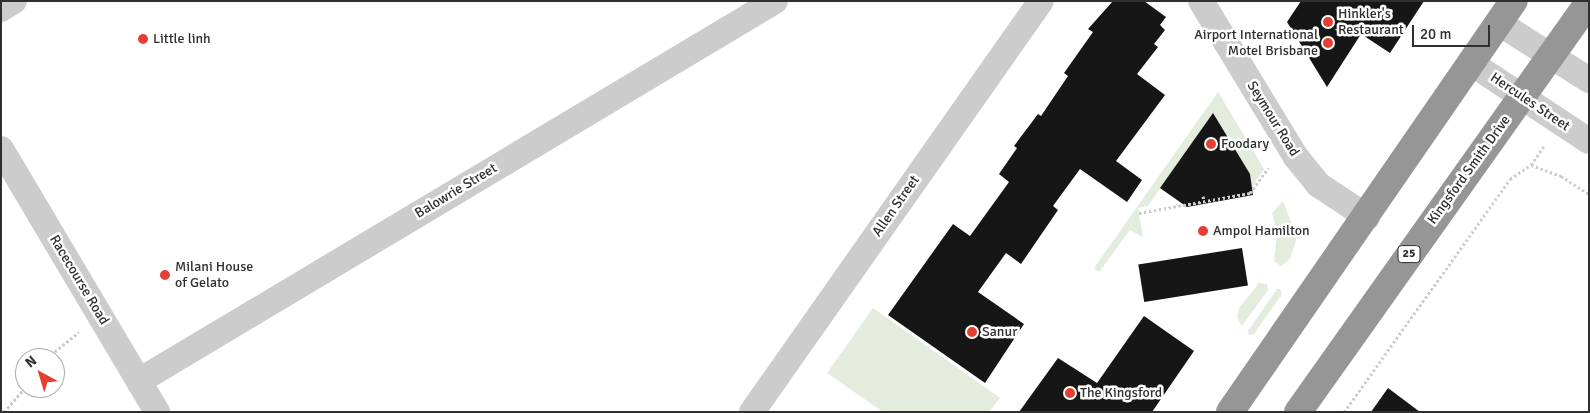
<!DOCTYPE html>
<style>
body{margin:0}
#map{position:relative;width:1590px;height:413px;overflow:hidden;background:#fff;font-family:Signika,sans-serif}
div>[style]{position:absolute}
.green>*{inset:0;background:#e3ecdd}
.building>*{inset:0;background:#161616;transform-origin:0 0}
.path>*{height:3px;margin-top:-1.5px;transform-origin:0;background:repeating-linear-gradient(90deg,#ccc 0 2.5px,transparent 0 5px)}
.minor>*{height:26px;margin:-13px;padding:0 13px;transform-origin:13px;border-radius:13px;background:#ccc}
.highway>*{height:28px;margin:-14px;padding:0 14px;transform-origin:14px;border-radius:14px;background:#969696}
.dots>*{width:14px;height:14px;translate:-50% -50%;box-sizing:border-box;border:2px solid #fff;border-radius:50%}
span{translate:-50% -50%;white-space:nowrap;text-align:center;line-height:1.15;-webkit-text-stroke:5px #fff;paint-order:stroke}
.shield-label span{padding:1px 4px;background:#fff;border:1px solid;border-radius:4px;-webkit-text-stroke-width:0}
.shield-label{font-size:12px;color:#2f2f2f;font-weight:700}
.poi-label{font-size:14px;color:#2f2f2f}
.left{translate:0 -50%;text-align:left}
.right{translate:-100% -50%;text-align:right}
.street-label{font-size:14px;color:#2f2f2f}
.frame{position:absolute;inset:0;border:2px solid #2f2f2f;pointer-events:none}
.north{position:absolute;left:15px;top:348px;width:50px;height:50px;box-sizing:border-box;background:#fff;border:1px solid #acacac;border-radius:50%;rotate:321deg;font-size:14px;font-weight:700;line-height:20px;text-align:center;color:#2f2f2f}
.north::after{content:'';display:block;margin:auto;width:18px;height:22px;background:#e43f33;clip-path:polygon(50% 0,100% 100%,50% 72%,0 100%)}
.scale{position:absolute;left:1412px;top:25px;width:78px;height:22px;box-sizing:border-box;border:2px solid #2f2f2f;border-top:0;padding-left:6px;font-size:15px;line-height:18px;white-space:nowrap;color:#2f2f2f;-webkit-text-stroke:4px #fff;paint-order:stroke}
</style>
<div id="map">
<div class="green">
<i style="clip-path:polygon(1218px 92px,1264px 169px,1252px 187px,1250px 174px,1213px 113px,1148px 206px,1138px 208px,1143px 237px,1130px 230px,1099px 272px,1094px 268px)"></i>
<i style="clip-path:polygon(1283px 201px,1297px 237px,1290px 259px,1281px 266px,1274px 261px,1277px 233px,1272px 213px)"></i>
<i style="clip-path:polygon(1259px 283px,1267px 284px,1268px 290px,1242px 326px,1237px 317px,1239px 308px)"></i>
<i style="clip-path:polygon(1277px 289px,1280px 289px,1282px 294px,1254px 334px,1249px 335px,1248px 331px)"></i>
<i style="clip-path:polygon(873px 308px,1000px 398px,989px 412px,883px 412px,827px 373px)"></i>
</div>
<div class="building">
<i style="clip-path:polygon(1113px 1px,1144px 1px,1166px 17px,1160px 25px,1165px 30px,1154px 44px,1158px 47px,1137px 74px,1165px 95px,1116px 161px,1142px 180px,1127px 202px,1080px 169px,1053px 206px,1058px 210px,1021px 264px,1006px 253px,978px 292px,1024px 324px,985px 383px,888px 315px,953px 224px,970px 236px,1009px 182px,999px 174px,1017px 148px,1014px 146px,1038px 114px,1041px 116px,1068px 76px,1064px 73px,1093px 32px,1088px 29px)"></i>
<i style="clip-path:polygon(1301px 1px,1424px 1px,1390px 53px,1361px 34px,1327px 87px,1287px 22px)"></i>
<i style="clip-path:polygon(1213px 113px,1250px 174px,1253px 195px,1187px 207px,1160px 188px)"></i>
<i style="left:1242px;top:248px;width:38px;height:105px;rotate:81deg"></i>
<i style="clip-path:polygon(1144px 316px,1194px 351px,1152px 412px,1019px 412px,1058px 358px,1097px 383px)"></i>
<i style="clip-path:polygon(1388px 388px,1420px 412px,1371px 412px)"></i>
</div>
<div class="path">
<i style="left:1531px;top:165px;width:32px;rotate:20deg"></i>
<i style="left:1561px;top:176px;width:33px;rotate:33deg"></i>
<i style="left:1203px;top:196px;width:5px;rotate:79deg"></i>
<i style="left:1139px;top:213px;width:113px;rotate:-10.2deg"></i>
<i style="left:1250px;top:193px;width:31px;rotate:-54deg"></i>
<i style="left:47px;top:358px;width:41px;rotate:-39.1deg"></i>
<i style="left:4px;top:412px;width:32px;rotate:-49deg"></i>
<i style="left:1344px;top:412px;width:286px;rotate:-54.5deg"></i>
<i style="left:1510px;top:179px;width:25px;rotate:-34deg"></i>
<i style="left:1531px;top:165px;width:25px;rotate:-56deg"></i>
</div>
<div class="minor">
<i style="left:1201px;top:1px;width:183px;rotate:58.7deg"></i>
<i style="left:1296px;top:157px;width:36px;rotate:51deg"></i>
<i style="left:1319px;top:185px;width:58px;rotate:33.7deg"></i>
<i style="left:1px;top:9px;width:15px;rotate:-32deg"></i>
<i style="left:1499px;top:23px;width:107px;rotate:32.3deg"></i>
<i style="left:1471px;top:63px;width:141px;rotate:33.5deg"></i>
<i style="left:1px;top:149px;width:306px;rotate:59.3deg"></i>
<i style="left:139px;top:381px;width:741px;rotate:-30.86deg"></i>
<i style="left:752px;top:412px;width:502px;rotate:-54.89deg"></i>
</div>
<div class="highway">
<i style="left:1230px;top:412px;width:500px;rotate:-55.4deg"></i>
<i style="left:1298px;top:412px;width:503px;rotate:-54.63deg"></i>
</div>
<div class="dots">
<i style="left:1328px;top:22px;background:#e43f33"></i>
<i style="left:143px;top:39px;background:#e43f33"></i>
<i style="left:1328px;top:43px;background:#e43f33"></i>
<i style="left:1211px;top:144px;background:#e43f33"></i>
<i style="left:1203px;top:231px;background:#e43f33"></i>
<i style="left:165px;top:275px;background:#e43f33"></i>
<i style="left:972px;top:332px;background:#e43f33"></i>
<i style="left:1070px;top:393px;background:#e43f33"></i>
</div>
<div class="shield-label">
<span style="left:1409px;top:254px">25</span>
</div>
<div class="poi-label">
<span class="left" style="left:1338px;top:22px">Hinkler's<br>Restaurant</span>
<span class="right" style="left:1318px;top:43px">Airport International<br>Motel Brisbane</span>
<span class="left" style="left:153px;top:39px">Little linh</span>
<span class="left" style="left:1221px;top:144px">Foodary</span>
<span class="left" style="left:1213px;top:231px">Ampol Hamilton</span>
<span class="left" style="left:175px;top:275px">Milani House<br>of Gelato</span>
<span class="left" style="left:982px;top:332px">Sanur</span>
<span class="left" style="left:1080px;top:393px">The Kingsford</span>
</div>
<div class="street-label">
<span style="left:1530px;top:102px;rotate:34deg">Hercules Street</span>
<span style="left:1273px;top:119px;rotate:58deg">Seymour Road</span>
<span style="left:1469px;top:170px;rotate:-54deg">Kingsford Smith Drive</span>
<span style="left:456px;top:191px;rotate:-31deg">Balowrie Street</span>
<span style="left:896px;top:206px;rotate:-55deg">Allen Street</span>
<span style="left:79px;top:280px;rotate:59deg">Racecourse Road</span>
</div>
<div class="frame"></div>
<div class="north">N</div>
<div class="scale">20 m</div>
</div>
